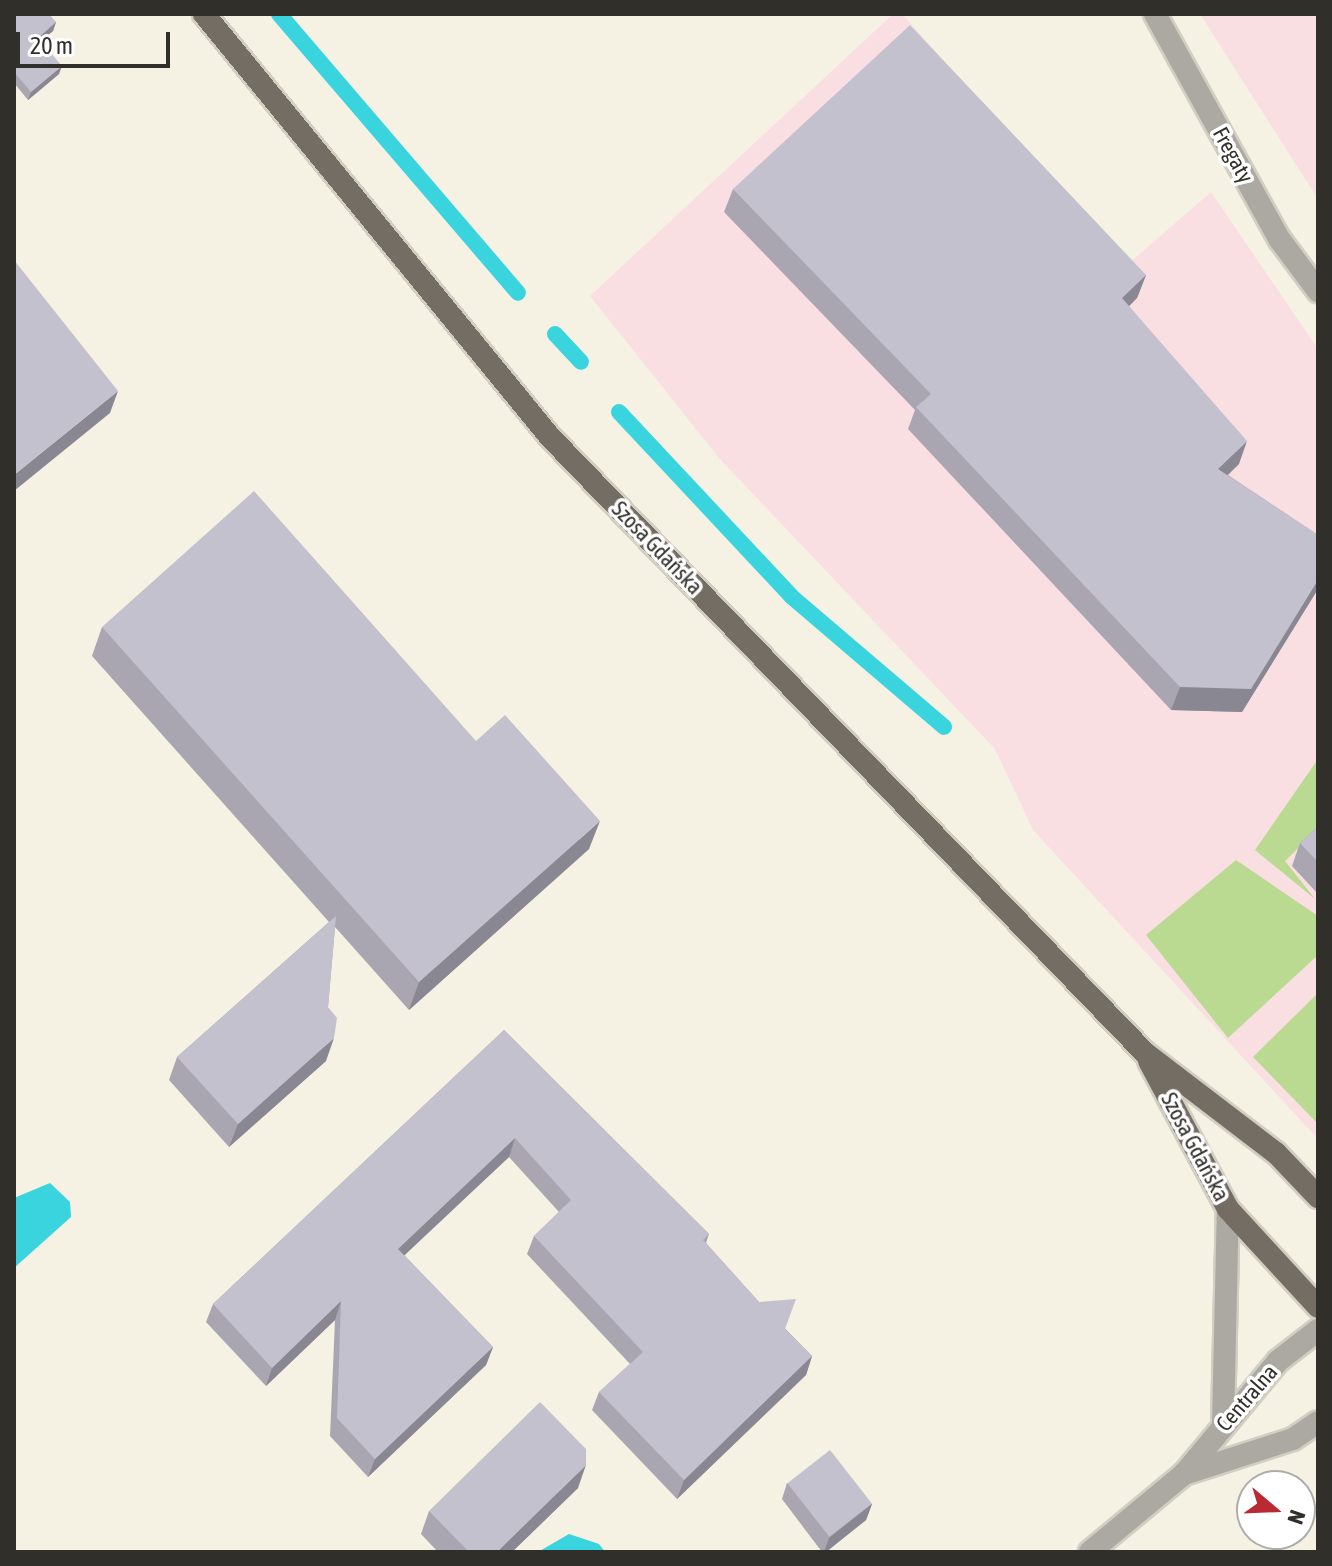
<!DOCTYPE html>
<meta charset="utf-8">
<style>
body{margin:0}
#map{position:relative;width:1332px;height:1566px;overflow:hidden;background:#f5f1e3;font-family:"Asap Condensed",sans-serif}
div>[style]{position:absolute}
.commercial>*{inset:0;background:#fadfe2}
.green>*{inset:0;background:#b9da90}
.water>*{inset:0;background:#39d4de}
.stream>*{height:16px;margin:-8px;padding:0 8px;transform-origin:8px;border-radius:8px;background:#39d4de}
.roads{filter:drop-shadow(2px 0 #d2cec2) drop-shadow(-2px 0 #d2cec2) drop-shadow(0 2px #d2cec2) drop-shadow(0 -2px #d2cec2)}
.minor>*{height:22px;margin:-11px;padding:0 11px;transform-origin:11px;border-radius:11px;background:#aca9a3}
.tertiary>*{height:22px;margin:-11px;padding:0 11px;transform-origin:11px;border-radius:11px;background:#aca9a3}
.primary>*{height:22px;margin:-11px;padding:0 11px;transform-origin:11px;border-radius:11px;background:#746d64}
.wall>*{inset:0;background:#a9a6b2}
.shaded-wall>*{inset:0;background:#898791}
.building>*{inset:0;background:#c4c1cf;transform-origin:0 0}
span{translate:-50% -50%;white-space:nowrap;text-align:center;line-height:1.15;-webkit-text-stroke:7px #fff;paint-order:stroke}
.street-label{font-size:22px;color:#312f2a}
.frame{position:absolute;inset:0;border:16px solid #312f2a;pointer-events:none}
.north{position:absolute;left:1236px;top:1470px;width:80px;height:80px;box-sizing:border-box;background:#fff;border:2px solid #adacaa;border-radius:50%;rotate:109deg;font-size:22px;font-weight:700;line-height:32px;text-align:center;color:#312f2a}
.north::after{content:'';display:block;margin:auto;width:28px;height:36px;background:#ba2a33;clip-path:polygon(50% 0,100% 100%,50% 72%,0 100%)}
.scale{position:absolute;left:16px;top:32px;width:154px;height:36px;box-sizing:border-box;border:4px solid #312f2a;border-top:0;padding-left:10px;font-size:24px;line-height:28px;white-space:nowrap;color:#312f2a;-webkit-text-stroke:6px #fff;paint-order:stroke}
</style>
<div id="map">
<div class="commercial">
<i style="clip-path:polygon(893px 14px,902px 14px,1127px 265px,1211px 192px,1318px 349px,1318px 1139px,1033px 830px,995px 749px,719px 458px,590px 296px)"></i>
<i style="clip-path:polygon(1200px 14px,1318px 14px,1318px 199px)"></i>
</div>
<div class="green">
<i style="clip-path:polygon(1318px 759px,1318px 829px,1285px 861px,1315px 899px,1255px 850px)"></i>
<i style="clip-path:polygon(1236px 860px,1318px 916px,1318px 955px,1228px 1038px,1146px 935px)"></i>
<i style="clip-path:polygon(1318px 993px,1318px 1124px,1253px 1057px)"></i>
</div>
<div class="water">
<i style="clip-path:polygon(50px 1183px,70px 1202px,71px 1217px,14px 1268px,14px 1198px)"></i>
<i style="clip-path:polygon(569px 1534px,599px 1544px,605px 1552px,538px 1552px)"></i>
</div>
<div class="stream">
<i style="left:279px;top:14px;width:367px;rotate:49.4deg"></i>
<i style="left:555px;top:334px;width:38px;rotate:47deg"></i>
<i style="left:619px;top:412px;width:253px;rotate:46.9deg"></i>
<i style="left:792px;top:597px;width:200px;rotate:40.5deg"></i>
</div>
<div class="roads">
<div class="minor">
<i style="left:1155px;top:14px;width:258px;rotate:61.1deg"></i>
<i style="left:1280px;top:240px;width:64px;rotate:53.3deg"></i>
</div>
<div class="tertiary">
<i style="left:1223px;top:1423px;width:214px;rotate:-88.7deg"></i>
<i style="left:1184px;top:1474px;width:114px;rotate:-17.8deg"></i>
<i style="left:1293px;top:1439px;width:30px;rotate:-34deg"></i>
<i style="left:1090px;top:1552px;width:122px;rotate:-39.7deg"></i>
<i style="left:1184px;top:1474px;width:147px;rotate:-50.2deg"></i>
<i style="left:1278px;top:1361px;width:51px;rotate:-37.8deg"></i>
</div>
<div class="primary">
<i style="left:204px;top:14px;width:546px;rotate:50.72deg"></i>
<i style="left:550px;top:437px;width:856px;rotate:45.99deg"></i>
<i style="left:1145px;top:1053px;width:165px;rotate:37.4deg"></i>
<i style="left:1276px;top:1153px;width:61px;rotate:46.3deg"></i>
<i style="left:1149px;top:1061px;width:168px;rotate:61.9deg"></i>
<i style="left:1228px;top:1209px;width:133px;rotate:47.4deg"></i>
</div>
</div>
<div class="wall">
<i style="clip-path:polygon(14px 14px,56px 22px,53px 31px,41px 41px,59px 74px,28px 100px,14px 83px)"></i>
<i style="clip-path:polygon(733px 189px,1146px 275px,1137px 298px,1129px 306px,1239px 464px,1228px 475px,1318px 535px,1318px 589px,1242px 712px,1171px 710px,908px 429px,915px 410px,724px 212px)"></i>
<i style="clip-path:polygon(102px 627px,476px 741px,589px 849px,409px 1010px,335px 927px,328px 1007px,326px 1061px,229px 1147px,169px 1080px,177px 1057px,329px 922px,92px 656px)"></i>
<i style="clip-path:polygon(1318px 826px,1318px 894px,1292px 866px,1300px 843px)"></i>
<i style="clip-path:polygon(504px 1030px,709px 1234px,706px 1243px,759px 1302px,812px 1356px,806px 1375px,677px 1499px,592px 1410px,599px 1392px,630px 1364px,527px 1254px,534px 1236px,559px 1212px,509px 1157px,404px 1255px,493px 1347px,486px 1365px,368px 1477px,330px 1436px,335px 1320px,266px 1386px,206px 1322px,213px 1304px)"></i>
<i style="clip-path:polygon(787px 1483px,872px 1504px,866px 1520px,826px 1552px,822px 1552px,782px 1499px)"></i>
<i style="clip-path:polygon(578px 1488px,512px 1552px,438px 1552px,421px 1534px,429px 1511px)"></i>
</div>
<div class="shaded-wall">
<i style="clip-path:polygon(56px 22px,53px 31px,35px 46px,38px 38px)"></i>
<i style="clip-path:polygon(62px 66px,59px 74px,28px 100px,31px 92px)"></i>
<i style="clip-path:polygon(1146px 275px,1137px 298px,1114px 321px,1122px 298px)"></i>
<i style="clip-path:polygon(118px 391px,110px 413px,14px 491px,14px 475px)"></i>
<i style="clip-path:polygon(1247px 441px,1239px 464px,1210px 491px,1218px 469px)"></i>
<i style="clip-path:polygon(1318px 580px,1318px 589px,1242px 712px,1171px 710px,1180px 687px)"></i>
<i style="clip-path:polygon(600px 821px,589px 849px,409px 1010px,419px 982px)"></i>
<i style="clip-path:polygon(334px 1038px,326px 1061px,229px 1147px,238px 1124px)"></i>
<i style="clip-path:polygon(515px 1138px,509px 1157px,392px 1267px,398px 1249px)"></i>
<i style="clip-path:polygon(341px 1301px,335px 1320px,266px 1386px,272px 1368px)"></i>
<i style="clip-path:polygon(493px 1347px,486px 1365px,368px 1477px,375px 1459px)"></i>
<i style="clip-path:polygon(812px 1356px,806px 1375px,677px 1499px,684px 1480px)"></i>
<i style="clip-path:polygon(586px 1465px,578px 1488px,512px 1552px,497px 1552px)"></i>
<i style="clip-path:polygon(872px 1504px,866px 1520px,826px 1552px,824px 1552px,829px 1538px)"></i>
</div>
<div class="building">
<i style="clip-path:polygon(14px 14px,49px 14px,56px 22px,38px 38px,62px 66px,31px 92px,14px 72px)"></i>
<i style="clip-path:polygon(910px 25px,1146px 275px,1122px 298px,1247px 441px,1218px 469px,1318px 535px,1318px 580px,1251px 689px,1180px 687px,916px 407px,931px 394px,733px 189px)"></i>
<i style="clip-path:polygon(14px 260px,118px 391px,14px 475px)"></i>
<i style="clip-path:polygon(254px 491px,476px 741px,505px 715px,600px 821px,419px 982px,102px 627px)"></i>
<i style="clip-path:polygon(1318px 826px,1318px 862px,1300px 843px)"></i>
<i style="clip-path:polygon(336px 916px,328px 1007px,337px 1018px,334px 1038px,238px 1124px,177px 1057px)"></i>
<i style="clip-path:polygon(504px 1030px,709px 1234px,703px 1240px,759px 1302px,796px 1299px,785px 1329px,812px 1356px,684px 1480px,599px 1392px,643px 1352px,534px 1236px,571px 1200px,515px 1138px,398px 1249px,493px 1347px,375px 1459px,337px 1418px,341px 1301px,272px 1368px,213px 1304px)"></i>
<i style="clip-path:polygon(540px 1402px,586px 1449px,586px 1465px,497px 1552px,469px 1552px,429px 1511px)"></i>
<i style="left:830px;top:1450px;width:68px;height:54px;rotate:52deg"></i>
</div>
<div class="street-label">
<span style="left:1233px;top:155px;rotate:61deg">Fregaty</span>
<span style="left:657px;top:548px;rotate:46deg">Szosa Gdańska</span>
<span style="left:1195px;top:1147px;rotate:62deg">Szosa Gdańska</span>
<span style="left:1247px;top:1398px;rotate:-49deg">Centralna</span>
</div>
<div class="frame"></div>
<div class="north">N</div>
<div class="scale">20 m</div>
</div>
